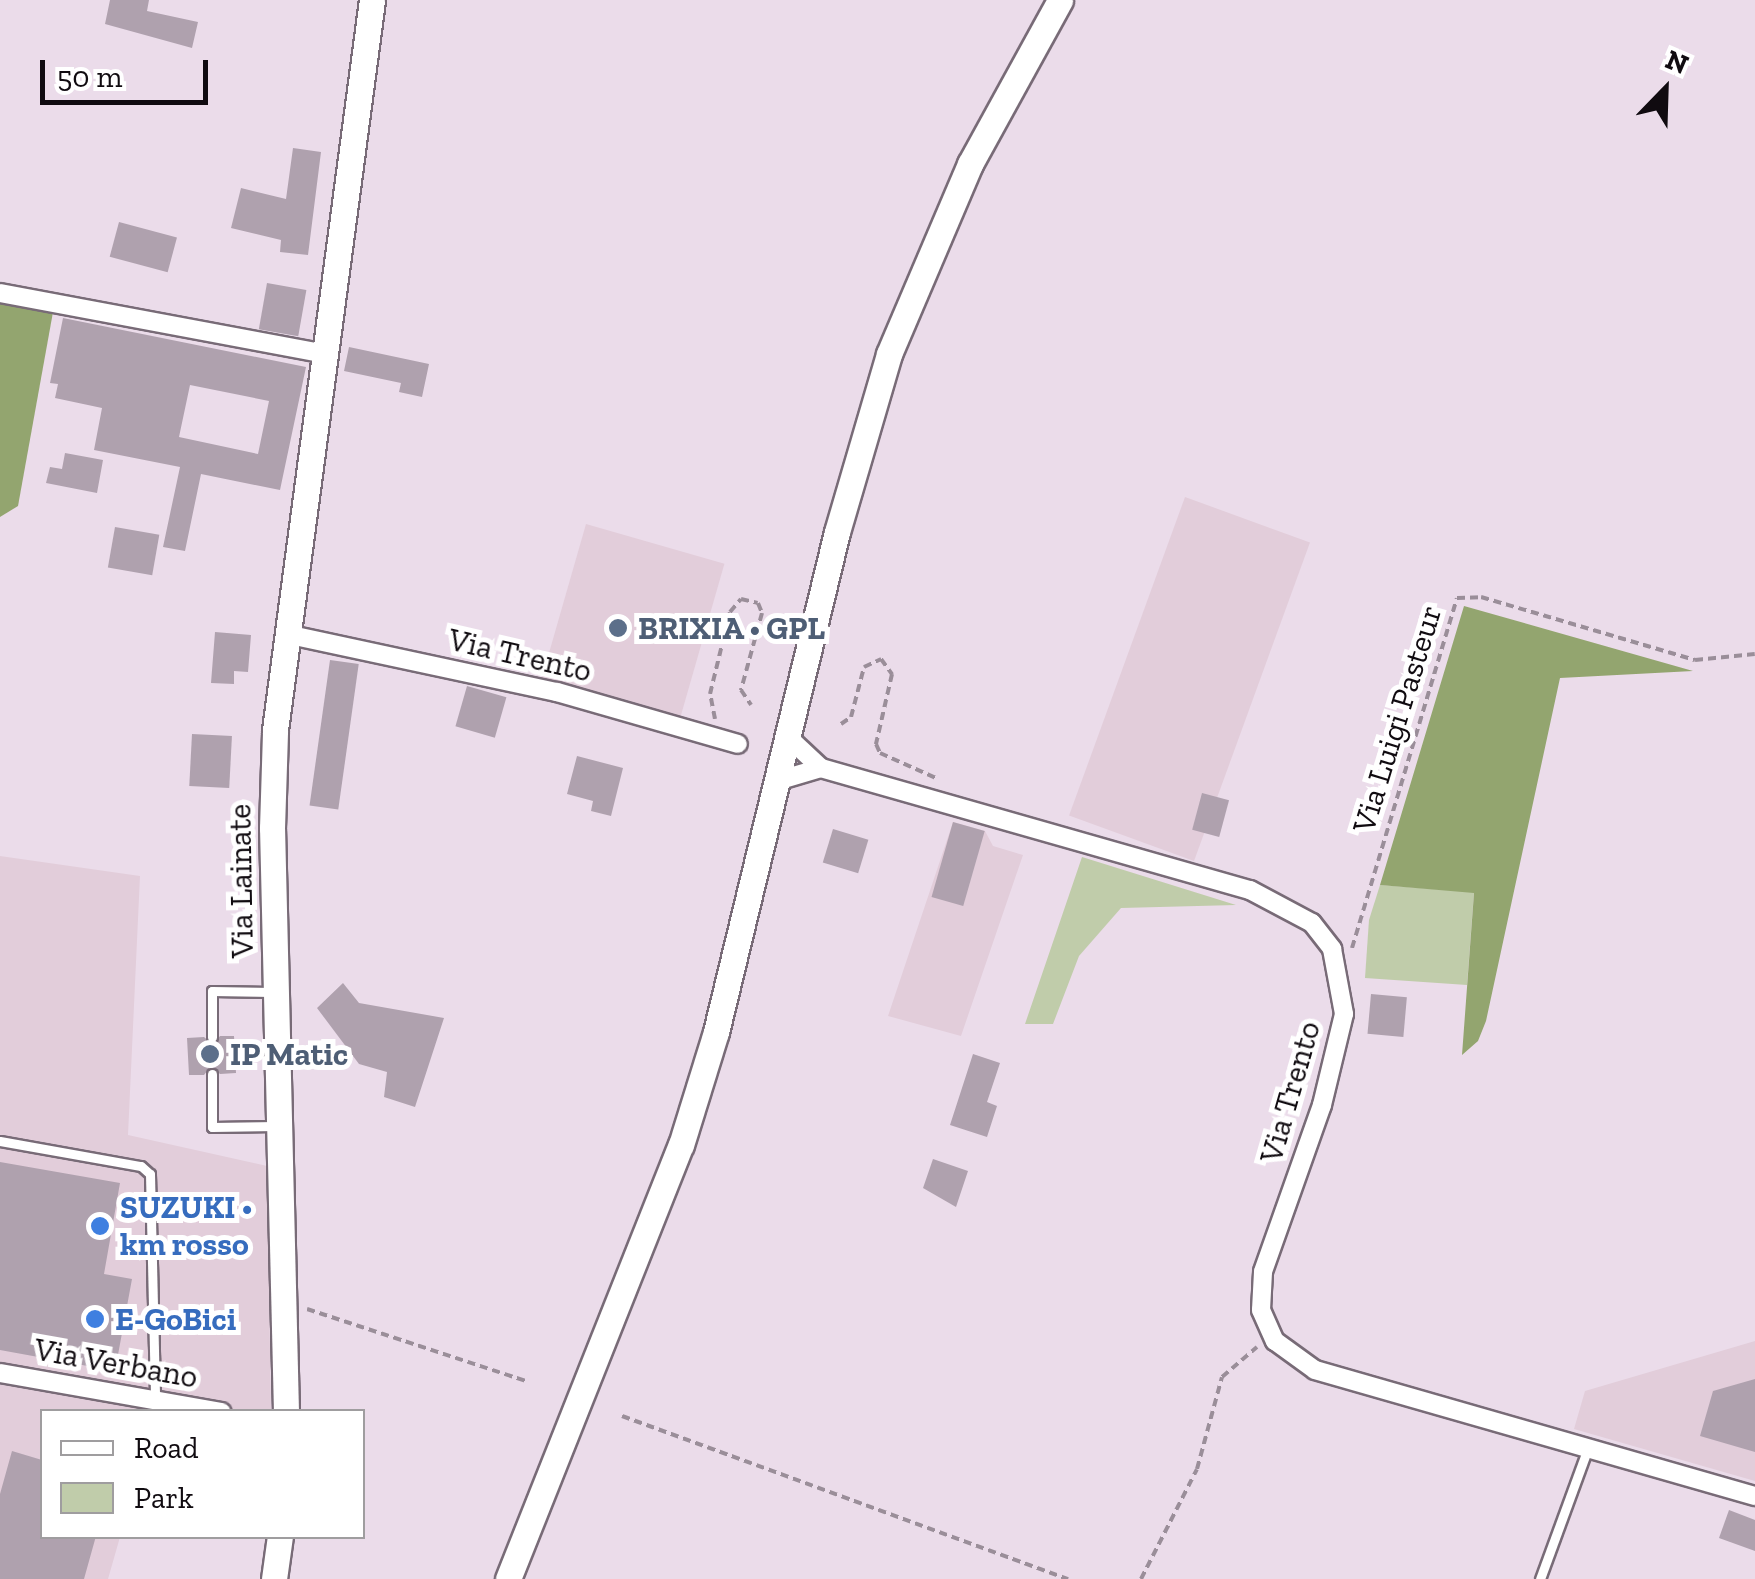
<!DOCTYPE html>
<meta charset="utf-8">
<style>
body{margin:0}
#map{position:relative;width:1755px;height:1579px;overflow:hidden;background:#ebdcea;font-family:"Zilla Slab",serif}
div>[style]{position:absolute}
.industrial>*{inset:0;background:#e2cdda;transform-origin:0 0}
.green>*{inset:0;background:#c0ccaa}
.forest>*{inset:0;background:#93a56f}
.building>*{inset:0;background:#afa1ae;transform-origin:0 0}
.path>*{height:4px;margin-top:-2px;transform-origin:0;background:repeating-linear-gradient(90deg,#9a8e99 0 8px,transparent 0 13px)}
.roads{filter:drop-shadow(2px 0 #786b77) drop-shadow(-2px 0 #786b77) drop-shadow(0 2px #786b77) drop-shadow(0 -2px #786b77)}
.lane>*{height:9px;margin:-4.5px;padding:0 4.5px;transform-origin:4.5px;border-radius:4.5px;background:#fff}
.street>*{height:18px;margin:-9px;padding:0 9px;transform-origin:9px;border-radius:9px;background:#fff}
.secondary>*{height:25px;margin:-12.5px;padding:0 12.5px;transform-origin:12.5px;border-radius:12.5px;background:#fff}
.dots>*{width:28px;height:28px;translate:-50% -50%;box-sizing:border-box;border:5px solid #fff;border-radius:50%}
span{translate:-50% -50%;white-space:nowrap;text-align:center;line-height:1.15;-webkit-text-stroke:10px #fff;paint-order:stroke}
.service-label{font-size:32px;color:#4e5e75;font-weight:700}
.left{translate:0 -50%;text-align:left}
.street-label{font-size:32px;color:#100b10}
.shop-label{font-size:32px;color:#366cbe;font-weight:700}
.legend{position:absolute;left:40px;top:1409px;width:325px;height:130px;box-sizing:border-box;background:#fff;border:2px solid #9f9d9f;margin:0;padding:12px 18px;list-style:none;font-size:30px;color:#100b10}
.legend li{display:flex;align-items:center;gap:20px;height:50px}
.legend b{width:50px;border:2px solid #9f9d9f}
.north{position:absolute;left:1615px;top:40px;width:100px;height:100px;-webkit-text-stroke:8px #fff;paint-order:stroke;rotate:23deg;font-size:28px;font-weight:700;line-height:40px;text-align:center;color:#100b10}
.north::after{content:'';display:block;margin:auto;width:35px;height:45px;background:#100b10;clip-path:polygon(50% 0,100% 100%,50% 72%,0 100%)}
.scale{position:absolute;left:40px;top:60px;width:168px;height:45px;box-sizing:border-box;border:5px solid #100b10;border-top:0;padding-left:12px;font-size:30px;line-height:35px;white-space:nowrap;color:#100b10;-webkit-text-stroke:8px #fff;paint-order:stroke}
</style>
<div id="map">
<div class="industrial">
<i style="left:1185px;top:497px;width:133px;height:339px;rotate:20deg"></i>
<i style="left:586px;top:524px;width:144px;height:160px;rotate:16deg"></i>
<i style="clip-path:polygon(953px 822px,985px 831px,993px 846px,1023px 855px,961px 1036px,888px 1016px)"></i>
<i style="clip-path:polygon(0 856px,140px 876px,128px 1135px,267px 1166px,271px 1411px,42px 1412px,42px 1536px,120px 1537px,108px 1579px,0 1579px)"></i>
<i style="clip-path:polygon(1755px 1341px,1755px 1481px,1574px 1429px,1585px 1391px)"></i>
</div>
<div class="green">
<i style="clip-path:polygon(1082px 857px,1236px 905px,1121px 908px,1079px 956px,1053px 1024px,1025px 1024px)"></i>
<i style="clip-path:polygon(1380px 885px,1474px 892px,1467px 985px,1365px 978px,1369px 920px)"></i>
</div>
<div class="forest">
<i style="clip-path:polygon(0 302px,53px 312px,18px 506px,0 517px)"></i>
<i style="clip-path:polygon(1464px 606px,1693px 671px,1560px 678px,1486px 1021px,1478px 1041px,1462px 1055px,1474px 893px,1380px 885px)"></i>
</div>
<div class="building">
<i style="clip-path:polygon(110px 0,149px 0,147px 11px,198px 22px,192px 48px,105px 24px)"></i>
<i style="clip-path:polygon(293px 148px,321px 152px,308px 255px,280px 252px,281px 240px,231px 228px,241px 188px,286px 199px)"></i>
<i style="left:119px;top:222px;width:60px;height:36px;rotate:15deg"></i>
<i style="left:267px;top:283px;width:40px;height:47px;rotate:10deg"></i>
<i style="clip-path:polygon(evenodd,63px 318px,306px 367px,280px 490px,201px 474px,185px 551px,163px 547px,180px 467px,94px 450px,102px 408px,55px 398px,58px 384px,50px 383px,63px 318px,190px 385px,269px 401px,258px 454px,179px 437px,190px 385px)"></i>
<i style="clip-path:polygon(349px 347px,429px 364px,422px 397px,399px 392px,401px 383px,344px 371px)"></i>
<i style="clip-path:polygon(65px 453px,103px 460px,97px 493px,46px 483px,50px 467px,62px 469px)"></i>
<i style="left:115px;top:527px;width:45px;height:41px;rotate:10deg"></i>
<i style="clip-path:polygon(215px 632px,251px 635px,248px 672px,234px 671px,234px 684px,211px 683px)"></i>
<i style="left:330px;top:660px;width:29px;height:147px;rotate:8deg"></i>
<i style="left:467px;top:686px;width:41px;height:42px;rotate:16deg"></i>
<i style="left:192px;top:734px;width:40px;height:52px;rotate:3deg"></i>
<i style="clip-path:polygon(577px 756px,623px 768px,611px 816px,591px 811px,593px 801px,567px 794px)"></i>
<i style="left:1202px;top:793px;width:28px;height:38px;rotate:15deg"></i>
<i style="left:953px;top:822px;width:33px;height:78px;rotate:16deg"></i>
<i style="left:833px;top:829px;width:37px;height:35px;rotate:17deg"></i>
<i style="clip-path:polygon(343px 983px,359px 1003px,444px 1018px,415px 1107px,384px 1097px,387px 1072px,359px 1064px,317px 1008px)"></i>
<i style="left:1371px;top:994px;width:36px;height:40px;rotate:5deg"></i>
<i style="clip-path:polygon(220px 1036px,234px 1036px,236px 1073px,220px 1074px,211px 1066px,204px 1075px,189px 1075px,187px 1038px,204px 1037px,213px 1045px)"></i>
<i style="clip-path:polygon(973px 1054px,1000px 1063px,987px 1102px,997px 1106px,987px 1137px,950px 1125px)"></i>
<i style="clip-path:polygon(933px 1159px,968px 1171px,956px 1207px,923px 1188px)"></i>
<i style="clip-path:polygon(0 1162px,120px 1183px,104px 1274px,132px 1279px,115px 1371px,0 1350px)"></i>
<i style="clip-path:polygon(1755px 1379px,1755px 1452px,1700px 1436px,1713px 1391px)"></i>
<i style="clip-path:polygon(12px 1451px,42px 1460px,42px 1536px,96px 1536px,84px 1579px,0 1579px,0 1494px)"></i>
<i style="clip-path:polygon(1729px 1510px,1755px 1520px,1755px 1551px,1719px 1538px)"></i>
</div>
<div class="path">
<i style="left:715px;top:719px;width:25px;rotate:-101deg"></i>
<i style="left:710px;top:694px;width:84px;rotate:-76.3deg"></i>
<i style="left:730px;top:612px;width:17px;rotate:-50deg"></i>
<i style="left:741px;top:599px;width:17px;rotate:13deg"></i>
<i style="left:758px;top:603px;width:11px;rotate:68deg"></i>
<i style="left:762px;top:613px;width:80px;rotate:105.3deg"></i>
<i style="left:741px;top:690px;width:18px;rotate:56deg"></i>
<i style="left:841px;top:724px;width:12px;rotate:-35deg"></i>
<i style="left:851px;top:717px;width:52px;rotate:-75.4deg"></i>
<i style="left:864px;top:667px;width:19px;rotate:-25deg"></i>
<i style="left:881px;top:659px;width:19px;rotate:54deg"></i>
<i style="left:892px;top:674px;width:72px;rotate:102.9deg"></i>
<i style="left:876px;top:744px;width:10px;rotate:66deg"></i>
<i style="left:880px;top:753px;width:64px;rotate:24.1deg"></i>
<i style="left:1352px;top:948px;width:365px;rotate:-73.3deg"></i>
<i style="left:1457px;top:598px;width:24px;rotate:-2deg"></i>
<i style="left:1481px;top:597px;width:223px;rotate:16.4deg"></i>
<i style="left:1695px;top:660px;width:60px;rotate:-5.7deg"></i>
<i style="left:307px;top:1309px;width:231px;rotate:18.2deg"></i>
<i style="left:622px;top:1416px;width:475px;rotate:20.1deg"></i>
<i style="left:1141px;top:1579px;width:123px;rotate:-63deg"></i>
<i style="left:1197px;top:1469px;width:95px;rotate:-74.8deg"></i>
<i style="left:1222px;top:1377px;width:46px;rotate:-40.6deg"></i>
</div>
<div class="roads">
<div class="lane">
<i style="left:212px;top:1037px;width:46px;rotate:-90deg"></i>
<i style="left:212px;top:991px;width:60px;rotate:1deg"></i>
<i style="left:212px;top:1074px;width:53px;rotate:90deg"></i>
<i style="left:212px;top:1127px;width:64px;rotate:-0.9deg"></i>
<i style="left:0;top:1141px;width:143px;rotate:10.1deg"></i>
<i style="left:141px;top:1166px;width:12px;rotate:42deg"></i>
<i style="left:150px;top:1174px;width:226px;rotate:88.7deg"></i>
<i style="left:1540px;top:1579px;width:140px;rotate:-69.9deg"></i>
</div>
<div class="street">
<i style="left:0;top:293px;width:326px;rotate:10.6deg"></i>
<i style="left:286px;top:634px;width:277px;rotate:12.1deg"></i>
<i style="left:557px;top:692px;width:188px;rotate:16deg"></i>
<i style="left:790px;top:739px;width:42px;rotate:43.1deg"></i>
<i style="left:821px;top:768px;width:446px;rotate:15.9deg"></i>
<i style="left:1250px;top:890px;width:70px;rotate:28deg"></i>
<i style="left:1312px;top:923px;width:33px;rotate:52deg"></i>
<i style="left:1332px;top:949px;width:66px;rotate:79.5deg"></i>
<i style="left:1344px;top:1014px;width:94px;rotate:103.6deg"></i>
<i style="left:1322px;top:1105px;width:177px;rotate:109.5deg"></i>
<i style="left:1263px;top:1272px;width:38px;rotate:93deg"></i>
<i style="left:1261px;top:1310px;width:34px;rotate:66deg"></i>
<i style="left:1275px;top:1341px;width:49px;rotate:35.9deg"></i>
<i style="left:1315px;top:1370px;width:458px;rotate:16deg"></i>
<i style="left:780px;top:780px;width:43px;rotate:-16.3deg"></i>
<i style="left:0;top:1373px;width:225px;rotate:10deg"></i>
</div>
<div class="secondary">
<i style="left:286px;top:1412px;width:584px;rotate:-91.37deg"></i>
<i style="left:272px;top:828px;width:98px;rotate:-88.2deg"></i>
<i style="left:275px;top:730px;width:736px;rotate:-82.43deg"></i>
<i style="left:274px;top:1579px;width:43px;rotate:-82.1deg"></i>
<i style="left:508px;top:1579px;width:467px;rotate:-68.3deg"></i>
<i style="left:681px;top:1145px;width:118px;rotate:-72.8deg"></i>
<i style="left:716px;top:1032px;width:514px;rotate:-76.4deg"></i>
<i style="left:837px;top:532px;width:185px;rotate:-73.7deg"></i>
<i style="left:889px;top:354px;width:207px;rotate:-66.9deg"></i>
<i style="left:970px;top:164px;width:187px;rotate:-61.2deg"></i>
</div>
</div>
<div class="dots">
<i style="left:618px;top:628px;background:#5c6f8a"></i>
<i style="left:210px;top:1054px;background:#5c6f8a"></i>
<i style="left:100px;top:1226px;background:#3f7fe0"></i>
<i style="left:95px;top:1319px;background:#3f7fe0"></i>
</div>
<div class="service-label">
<span class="left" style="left:638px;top:628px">BRIXIA • GPL</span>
<span class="left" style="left:230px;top:1054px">IP Matic</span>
</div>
<div class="street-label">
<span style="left:520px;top:655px;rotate:13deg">Via Trento</span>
<span style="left:1397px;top:719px;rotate:-73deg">Via Luigi Pasteur</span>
<span style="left:241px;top:881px;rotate:-91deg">Via Lainate</span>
<span style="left:1290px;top:1092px;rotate:-74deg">Via Trento</span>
<span style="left:116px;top:1363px;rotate:10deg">Via Verbano</span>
</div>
<div class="shop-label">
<span class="left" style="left:120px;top:1226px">SUZUKI •<br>km rosso</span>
<span class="left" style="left:115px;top:1319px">E-GoBici</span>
</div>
<ul class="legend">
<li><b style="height:12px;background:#fff"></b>Road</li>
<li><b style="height:28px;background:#c0ccaa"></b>Park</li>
</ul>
<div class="north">N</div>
<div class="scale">50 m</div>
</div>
